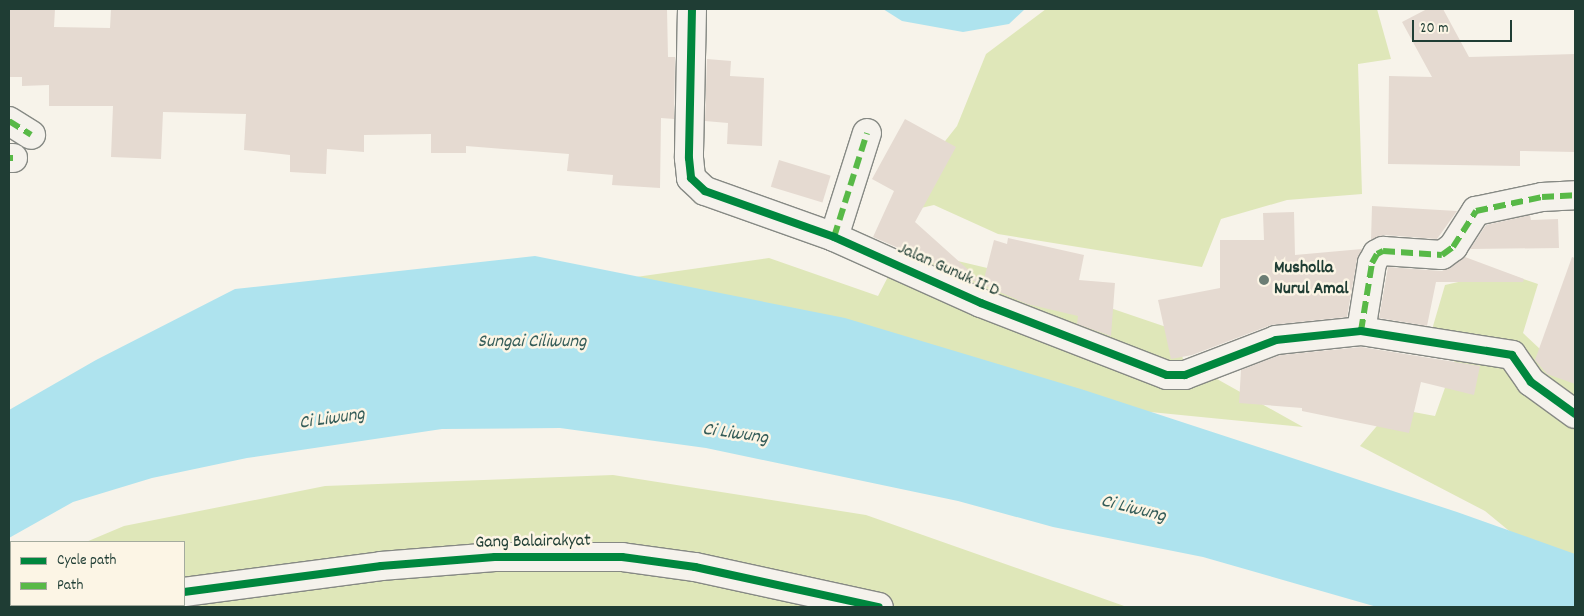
<!DOCTYPE html>
<style>
body{margin:0}
#map{position:relative;width:1584px;height:616px;overflow:hidden;background:#f7f3ea;font-family:Dekko,sans-serif}
div>[style]{position:absolute}
.green>*{inset:0;background:#dfe7b9}
.water>*{inset:0;background:#aee3ee}
.building>*{inset:0;background:#e5dad1;transform-origin:0 0}
.roads{filter:drop-shadow(1px 0 #868984) drop-shadow(-1px 0 #868984) drop-shadow(0 1px #868984) drop-shadow(0 -1px #868984)}
.street>*{height:28px;margin:-14px;padding:0 14px;transform-origin:14px;border-radius:14px;background:#f5f2ec}
.quiet>*{height:6px;margin-top:-3px;transform-origin:0;background:repeating-linear-gradient(90deg,#58b947 0 12px,transparent 0 18px)}
.cycleway>*{height:8px;margin:-4px;padding:0 4px;transform-origin:4px;border-radius:4px;background:#00873e}
.dots>*{width:14px;height:14px;translate:-50% -50%;box-sizing:border-box;border:2px solid #fcf5e5;border-radius:50%}
span{translate:-50% -50%;white-space:nowrap;text-align:center;line-height:1.15;-webkit-text-stroke:5px #fcf5e5;paint-order:stroke}
.poi-label{font-size:18px;color:#1f3d34;font-weight:700}
.left{translate:0 -50%;text-align:left}
.street-label{font-size:18px;color:#1f3d34}
.water-label{font-size:19px;color:#355d59;font-style:italic}
.frame{position:absolute;inset:0;border:10px solid #1f3d34;pointer-events:none}
.legend{position:absolute;left:10px;top:541px;width:175px;height:65px;box-sizing:border-box;background:#fcf5e5;border:1px solid #a4ab9e;margin:0;padding:6px 9px;list-style:none;font-size:15px;color:#1f3d34}
.legend li{display:flex;align-items:center;gap:10px;height:25px}
.legend b{width:25px;border:1px solid #a4ab9e}
.scale{position:absolute;left:1412px;top:20px;width:100px;height:22px;box-sizing:border-box;border:2px solid #1f3d34;border-top:0;padding-left:6px;font-size:15px;line-height:18px;white-space:nowrap;color:#1f3d34;-webkit-text-stroke:4px #fcf5e5;paint-order:stroke}
</style>
<div id="map">
<div class="green">
<i style="clip-path:polygon(1046px 9px,1377px 9px,1391px 59px,1358px 64px,1362px 194px,1287px 200px,1221px 219px,1202px 267px,998px 234px,934px 205px,886px 216px,957px 126px,986px 54px)"></i>
<i style="clip-path:polygon(903px 248px,1004px 272px,1178px 331px,1183px 360px,1303px 427px,1120px 409px,559px 288px,769px 258px,878px 296px)"></i>
<i style="clip-path:polygon(1503px 272px,1538px 284px,1523px 333px,1575px 382px,1575px 585px,1485px 511px,1360px 446px,1392px 408px,1435px 416px,1459px 348px,1431px 333px,1445px 285px)"></i>
<i style="clip-path:polygon(613px 475px,866px 515px,1127px 607px,9px 607px,11px 579px,11px 605px,184px 605px,184px 542px,86px 542px,124px 526px,325px 486px)"></i>
</div>
<div class="water">
<i style="clip-path:polygon(883px 9px,1025px 9px,1009px 24px,963px 32px,902px 21px)"></i>
<i style="clip-path:polygon(535px 256px,845px 318px,1084px 390px,1457px 512px,1575px 554px,1575px 607px,1377px 607px,1203px 557px,1053px 527px,958px 501px,706px 448px,560px 428px,442px 429px,247px 458px,152px 478px,73px 502px,9px 538px,9px 410px,96px 360px,235px 289px)"></i>
</div>
<div class="building">
<i style="clip-path:polygon(9px 9px,55px 9px,54px 27px,110px 28px,111px 9px,667px 9px,668px 57px,675px 57px,674px 119px,661px 118px,660px 188px,612px 185px,613px 175px,567px 171px,569px 154px,466px 146px,466px 153px,431px 153px,431px 134px,364px 135px,364px 152px,327px 149px,326px 174px,290px 172px,290px 155px,244px 150px,246px 114px,163px 112px,161px 159px,111px 157px,113px 106px,49px 106px,49px 85px,22px 86px,22px 77px,9px 77px)"></i>
<i style="clip-path:polygon(1427px 9px,1443px 9px,1469px 57px,1575px 54px,1575px 152px,1520px 151px,1520px 166px,1388px 164px,1389px 76px,1432px 77px,1402px 22px)"></i>
<i style="clip-path:polygon(707px 59px,731px 61px,730px 76px,764px 78px,762px 146px,727px 144px,728px 123px,705px 121px)"></i>
<i style="clip-path:polygon(905px 119px,956px 147px,915px 222px,983px 283px,994px 240px,1007px 244px,1008px 238px,1084px 255px,1079px 280px,1115px 283px,1111px 336px,1077px 324px,1078px 316px,1027px 304px,873px 237px,894px 191px,872px 179px)"></i>
<i style="left:779px;top:160px;width:54px;height:28px;rotate:17deg"></i>
<i style="clip-path:polygon(1372px 206px,1457px 211px,1437px 239px,1384px 235px,1371px 240px)"></i>
<i style="clip-path:polygon(1294px 212px,1295px 255px,1362px 249px,1357px 260px,1347px 317px,1271px 325px,1192px 355px,1171px 359px,1158px 300px,1220px 288px,1220px 240px,1264px 240px,1263px 213px)"></i>
<i style="clip-path:polygon(1530px 215px,1531px 220px,1558px 219px,1559px 248px,1470px 249px,1486px 225px)"></i>
<i style="clip-path:polygon(1465px 257px,1524px 279px,1523px 282px,1436px 282px,1427px 326px,1379px 318px,1388px 267px,1442px 271px)"></i>
<i style="clip-path:polygon(1572px 257px,1575px 258px,1575px 384px,1547px 374px,1535px 360px)"></i>
<i style="clip-path:polygon(1361px 347px,1480px 366px,1474px 395px,1421px 382px,1409px 433px,1302px 411px,1302px 408px,1239px 403px,1241px 370px,1280px 355px)"></i>
</div>
<div class="roads">
<div class="street">
<i style="left:692px;top:9px;width:149px;rotate:91.2deg"></i>
<i style="left:689px;top:158px;width:20px;rotate:84deg"></i>
<i style="left:691px;top:178px;width:19px;rotate:43deg"></i>
<i style="left:705px;top:191px;width:137px;rotate:19.6deg"></i>
<i style="left:834px;top:237px;width:161px;rotate:24.2deg"></i>
<i style="left:981px;top:303px;width:199px;rotate:21.2deg"></i>
<i style="left:1167px;top:375px;width:18px"></i>
<i style="left:1185px;top:375px;width:97px;rotate:-21deg"></i>
<i style="left:1276px;top:340px;width:85px;rotate:-6deg"></i>
<i style="left:1361px;top:331px;width:153px;rotate:9deg"></i>
<i style="left:1512px;top:355px;width:33px;rotate:55deg"></i>
<i style="left:1531px;top:382px;width:54px;rotate:36deg"></i>
<i style="left:9px;top:121px;width:26px;rotate:32deg"></i>
<i style="left:9px;top:158px;width:4px"></i>
<i style="left:834px;top:237px;width:109px;rotate:-72.4deg"></i>
<i style="left:1361px;top:331px;width:69px;rotate:-80.8deg"></i>
<i style="left:1372px;top:263px;width:10px;rotate:-61deg"></i>
<i style="left:1377px;top:254px;width:7px;rotate:-27deg"></i>
<i style="left:1383px;top:251px;width:59px;rotate:3.9deg"></i>
<i style="left:1442px;top:255px;width:14px;rotate:-36deg"></i>
<i style="left:1453px;top:247px;width:43px;rotate:-57.4deg"></i>
<i style="left:1476px;top:211px;width:67px;rotate:-12deg"></i>
<i style="left:1542px;top:197px;width:33px;rotate:-3deg"></i>
<i style="left:184px;top:592px;width:199px;rotate:-7.5deg"></i>
<i style="left:381px;top:566px;width:114px;rotate:-4.5deg"></i>
<i style="left:495px;top:557px;width:127px"></i>
<i style="left:622px;top:557px;width:74px;rotate:7.8deg"></i>
<i style="left:695px;top:567px;width:188px;rotate:12.3deg"></i>
<i style="left:128px;top:607px;width:8px;rotate:-14deg"></i>
</div>
</div>
<div class="quiet">
<i style="left:9px;top:121px;width:26px;rotate:32deg"></i>
<i style="left:9px;top:158px;width:4px"></i>
<i style="left:834px;top:237px;width:109px;rotate:-72.4deg"></i>
<i style="left:1361px;top:331px;width:69px;rotate:-80.8deg"></i>
<i style="left:1372px;top:263px;width:10px;rotate:-61deg"></i>
<i style="left:1377px;top:254px;width:7px;rotate:-27deg"></i>
<i style="left:1383px;top:251px;width:59px;rotate:3.9deg"></i>
<i style="left:1442px;top:255px;width:14px;rotate:-36deg"></i>
<i style="left:1453px;top:247px;width:43px;rotate:-57.4deg"></i>
<i style="left:1476px;top:211px;width:67px;rotate:-12deg"></i>
<i style="left:1542px;top:197px;width:33px;rotate:-3deg"></i>
<i style="left:128px;top:607px;width:8px;rotate:-14deg"></i>
</div>
<div class="cycleway">
<i style="left:692px;top:9px;width:149px;rotate:91.2deg"></i>
<i style="left:689px;top:158px;width:20px;rotate:84deg"></i>
<i style="left:691px;top:178px;width:19px;rotate:43deg"></i>
<i style="left:705px;top:191px;width:137px;rotate:19.6deg"></i>
<i style="left:834px;top:237px;width:161px;rotate:24.2deg"></i>
<i style="left:981px;top:303px;width:199px;rotate:21.2deg"></i>
<i style="left:1167px;top:375px;width:18px"></i>
<i style="left:1185px;top:375px;width:97px;rotate:-21deg"></i>
<i style="left:1276px;top:340px;width:85px;rotate:-6deg"></i>
<i style="left:1361px;top:331px;width:153px;rotate:9deg"></i>
<i style="left:1512px;top:355px;width:33px;rotate:55deg"></i>
<i style="left:1531px;top:382px;width:54px;rotate:36deg"></i>
<i style="left:184px;top:592px;width:199px;rotate:-7.5deg"></i>
<i style="left:381px;top:566px;width:114px;rotate:-4.5deg"></i>
<i style="left:495px;top:557px;width:127px"></i>
<i style="left:622px;top:557px;width:74px;rotate:7.8deg"></i>
<i style="left:695px;top:567px;width:188px;rotate:12.3deg"></i>
</div>
<div class="dots">
<i style="left:1264px;top:280px;background:#6b7d74"></i>
</div>
<div class="poi-label">
<span class="left" style="left:1274px;top:280px">Musholla<br>Nurul Amal</span>
</div>
<div class="street-label">
<span style="left:948px;top:271px;rotate:24deg">Jalan Gunuk II D</span>
<span style="left:533px;top:543px;rotate:-1deg">Gang Balairakyat</span>
</div>
<div class="water-label">
<span style="left:532px;top:343px">Sungai Ciliwung</span>
<span style="left:332px;top:420px;rotate:-8deg">Ci Liwung</span>
<span style="left:735px;top:435px;rotate:8deg">Ci Liwung</span>
<span style="left:1133px;top:510px;rotate:14deg">Ci Liwung</span>
</div>
<div class="frame"></div>
<ul class="legend">
<li><b style="height:6px;background:#00873e"></b>Cycle path</li>
<li><b style="height:6px;background:#58b947"></b>Path</li>
</ul>
<div class="scale">20 m</div>
</div>
